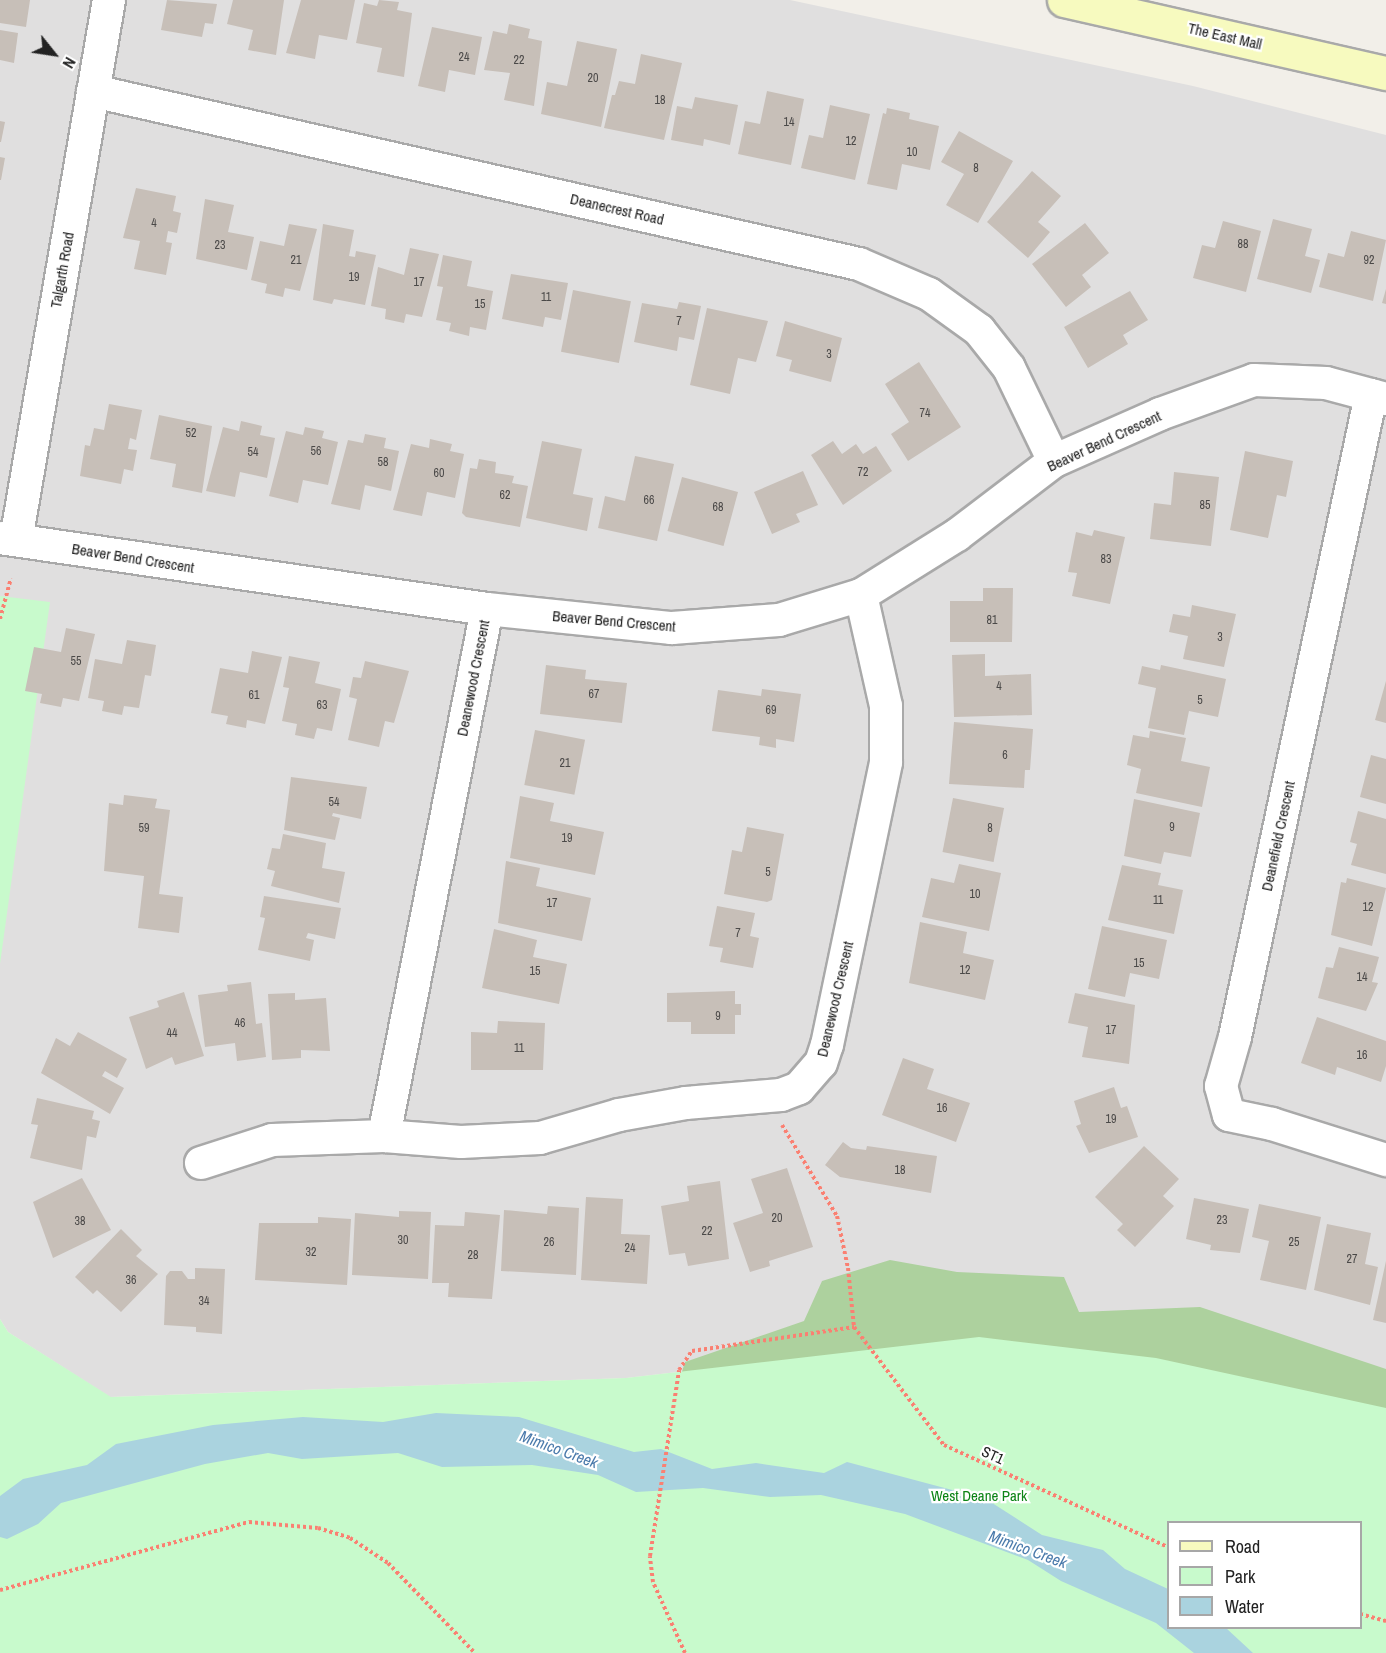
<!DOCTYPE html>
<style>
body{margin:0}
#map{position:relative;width:1386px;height:1653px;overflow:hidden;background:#f2efe9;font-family:"Archivo Narrow",sans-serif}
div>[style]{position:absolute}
.residential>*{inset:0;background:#e0dfdf}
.forest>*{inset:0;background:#add19e}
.park>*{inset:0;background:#c8facc}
.water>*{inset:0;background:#aad3df}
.building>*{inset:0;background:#c7bfb8;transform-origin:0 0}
.path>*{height:4px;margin-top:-2px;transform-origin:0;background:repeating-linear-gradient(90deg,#fa8072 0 3px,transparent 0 6px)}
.roads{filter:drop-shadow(2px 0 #a9a9a9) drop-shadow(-2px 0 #a9a9a9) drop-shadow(0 2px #a9a9a9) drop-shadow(0 -2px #a9a9a9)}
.minor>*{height:32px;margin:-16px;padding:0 16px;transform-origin:16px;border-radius:16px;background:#fff}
.secondary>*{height:33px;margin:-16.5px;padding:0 16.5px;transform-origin:16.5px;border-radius:16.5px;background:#f7fabf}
span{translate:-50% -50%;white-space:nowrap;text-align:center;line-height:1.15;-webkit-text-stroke:4.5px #fff;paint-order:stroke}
.number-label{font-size:12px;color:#4b4948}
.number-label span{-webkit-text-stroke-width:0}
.street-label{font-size:15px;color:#222}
.park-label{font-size:15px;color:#0c8416}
.water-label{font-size:16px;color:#4a7aab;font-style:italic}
.legend{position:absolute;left:1167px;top:1521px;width:195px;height:108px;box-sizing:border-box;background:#fff;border:2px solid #a7a7a7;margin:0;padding:8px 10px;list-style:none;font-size:18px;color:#222}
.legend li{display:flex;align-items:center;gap:12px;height:30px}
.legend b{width:30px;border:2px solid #a7a7a7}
.north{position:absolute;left:24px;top:24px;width:60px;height:60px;-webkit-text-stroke:4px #fff;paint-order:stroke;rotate:120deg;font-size:16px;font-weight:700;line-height:24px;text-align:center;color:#222}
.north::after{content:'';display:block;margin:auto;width:21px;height:27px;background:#222;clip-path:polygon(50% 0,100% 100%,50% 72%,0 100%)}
</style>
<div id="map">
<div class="residential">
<i style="clip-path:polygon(0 0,790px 0,1193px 86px,1386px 135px,1386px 1408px,979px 1337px,626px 1378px,110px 1397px,8px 1332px,0 1319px)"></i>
</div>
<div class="forest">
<i style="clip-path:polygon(evenodd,890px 1260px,957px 1272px,1064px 1277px,1079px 1312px,1200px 1307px,1386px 1369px,1386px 1653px,713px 1653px,655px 1458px,685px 1362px,804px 1321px,822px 1281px,890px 1260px,1168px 1522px,1360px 1522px,1360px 1628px,1168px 1628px,1168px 1522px)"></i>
</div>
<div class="park">
<i style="clip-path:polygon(0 596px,50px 602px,0 964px)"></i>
<i style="clip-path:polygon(evenodd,0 1319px,8px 1332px,111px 1397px,626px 1378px,979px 1337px,1156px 1358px,1386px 1408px,1386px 1653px,0 1653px,0 1319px,1168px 1522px,1360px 1522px,1360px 1628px,1168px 1628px,1168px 1522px)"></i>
</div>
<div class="water">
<i style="clip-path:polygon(436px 1413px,519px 1417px,634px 1452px,661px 1449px,712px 1469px,756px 1463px,824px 1473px,847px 1462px,986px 1499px,1042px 1535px,1103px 1550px,1125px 1569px,1168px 1589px,1168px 1628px,1226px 1628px,1253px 1653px,1194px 1653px,1156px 1623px,1061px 1581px,1028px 1560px,905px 1514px,821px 1495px,770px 1497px,703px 1488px,636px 1492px,598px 1475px,532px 1465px,442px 1467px,398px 1453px,302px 1459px,268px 1453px,205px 1464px,61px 1503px,38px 1524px,7px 1539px,0 1537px,0 1496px,23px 1479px,87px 1465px,116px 1444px,213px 1425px,303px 1417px,383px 1422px)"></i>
</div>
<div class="building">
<i style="clip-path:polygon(0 0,30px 0,26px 27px,0 23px)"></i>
<i style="clip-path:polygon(167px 0,217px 4px,213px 24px,205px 23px,202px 37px,161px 30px)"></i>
<i style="clip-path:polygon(233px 0,284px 0,276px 55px,248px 50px,253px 30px,227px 24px)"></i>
<i style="clip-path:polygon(301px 0,355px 0,347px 40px,319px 35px,315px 59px,286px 53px)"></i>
<i style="clip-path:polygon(379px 0,399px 2px,397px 10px,412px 13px,404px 77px,377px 72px,382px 48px,356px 43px,364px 3px,377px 6px)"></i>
<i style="clip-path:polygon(509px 24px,530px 29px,528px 38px,542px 41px,534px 106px,504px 100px,510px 73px,484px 70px,493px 31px,507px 34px)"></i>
<i style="clip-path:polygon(432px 27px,482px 37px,475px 75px,449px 70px,445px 92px,418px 86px)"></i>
<i style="clip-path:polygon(0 30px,18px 33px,14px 63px,0 60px)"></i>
<i style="clip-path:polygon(577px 41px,617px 49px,601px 127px,541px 114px,547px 82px,567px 86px)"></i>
<i style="clip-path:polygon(641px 54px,682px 63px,664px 140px,604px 128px,612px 95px,615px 95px,619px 81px,635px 84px)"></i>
<i style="clip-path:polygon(767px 91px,804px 99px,791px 165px,738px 154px,745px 121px,760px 124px)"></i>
<i style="clip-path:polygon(695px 97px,738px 105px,730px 145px,704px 139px,703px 146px,671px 140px,677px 106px,692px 109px)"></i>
<i style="clip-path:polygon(830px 105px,870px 114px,855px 180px,801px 168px,809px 135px,823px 138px)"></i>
<i style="clip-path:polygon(887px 108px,910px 113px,909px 119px,939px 126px,930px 170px,902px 164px,897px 190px,867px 184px,883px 113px,886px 114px)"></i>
<i style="clip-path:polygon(0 121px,5px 122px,1px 142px,0 142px)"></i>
<i style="clip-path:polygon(959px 131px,1013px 161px,978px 223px,946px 205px,964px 174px,941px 162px)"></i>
<i style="clip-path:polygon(0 157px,5px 158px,1px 180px,0 180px)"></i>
<i style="clip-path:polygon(1032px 171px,1061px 196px,1038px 222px,1050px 232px,1028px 258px,987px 222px)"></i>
<i style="clip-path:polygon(136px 188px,176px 196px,173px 211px,181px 213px,177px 233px,168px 231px,166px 242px,172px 243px,166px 275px,134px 269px,140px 241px,123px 238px)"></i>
<i style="clip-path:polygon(205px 199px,234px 205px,228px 232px,254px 237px,247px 270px,196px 259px)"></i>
<i style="clip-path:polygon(1273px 219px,1312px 229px,1305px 256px,1320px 260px,1311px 293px,1257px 279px)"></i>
<i style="clip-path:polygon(1223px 221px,1261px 231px,1246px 292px,1193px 278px,1202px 245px,1215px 248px)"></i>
<i style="clip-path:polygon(1085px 223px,1109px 253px,1082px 275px,1091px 287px,1066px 307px,1032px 264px)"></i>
<i style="clip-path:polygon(289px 224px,317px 229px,300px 291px,285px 288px,283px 297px,265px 293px,267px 284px,251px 280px,260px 241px,284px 246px)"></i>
<i style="clip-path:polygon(323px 224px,354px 230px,349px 256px,355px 257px,356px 251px,376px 255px,365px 305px,334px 299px,332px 304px,313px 300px)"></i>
<i style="clip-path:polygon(1351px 231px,1386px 240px,1373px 301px,1319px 287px,1328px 253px,1344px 257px)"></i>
<i style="clip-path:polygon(410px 248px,439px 254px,422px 317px,406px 314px,404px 323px,385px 319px,386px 309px,371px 306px,378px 267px,404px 275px)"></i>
<i style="clip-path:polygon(443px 255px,472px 261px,467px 286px,493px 291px,486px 330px,470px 327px,469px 336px,449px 331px,451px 323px,436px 320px,443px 287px,437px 286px)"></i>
<i style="clip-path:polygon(511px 274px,568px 283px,561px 320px,545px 317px,543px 327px,502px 319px)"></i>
<i style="clip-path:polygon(1386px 289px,1386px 304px,1382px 303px)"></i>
<i style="left:573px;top:290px;width:59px;height:63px;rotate:11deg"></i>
<i style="clip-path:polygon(1130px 291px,1148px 320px,1123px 335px,1128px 344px,1088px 368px,1064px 327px)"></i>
<i style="clip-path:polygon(679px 302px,701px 306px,694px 340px,679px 337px,677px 351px,634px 342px,642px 303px,677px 309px)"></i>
<i style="clip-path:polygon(707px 308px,768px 321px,756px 362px,738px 358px,730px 394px,690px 385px)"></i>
<i style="clip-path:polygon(785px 321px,842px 338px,831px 382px,789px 371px,792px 360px,776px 356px)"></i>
<i style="clip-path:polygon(919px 362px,961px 427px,908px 461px,891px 434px,909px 422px,885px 384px)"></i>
<i style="clip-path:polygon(109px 404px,142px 410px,136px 440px,130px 438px,128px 449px,137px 450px,133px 471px,124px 469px,121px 484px,80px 476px,85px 445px,90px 446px,94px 428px,104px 430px)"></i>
<i style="clip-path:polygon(159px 415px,212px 426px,202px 493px,172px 487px,176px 464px,150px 459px)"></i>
<i style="clip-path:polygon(241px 421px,262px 426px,260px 435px,275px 438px,267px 478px,240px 472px,235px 497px,206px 491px,223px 427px,239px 431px)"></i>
<i style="clip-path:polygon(305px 427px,324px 431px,322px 438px,338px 442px,328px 485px,303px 480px,298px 503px,269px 496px,286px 431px,303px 435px)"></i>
<i style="clip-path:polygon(365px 434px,386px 438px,384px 448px,399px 451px,391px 491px,365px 485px,360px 510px,331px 504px,348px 440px,363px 443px)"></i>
<i style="clip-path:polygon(430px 439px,452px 444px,450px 451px,464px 454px,455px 498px,427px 492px,422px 516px,393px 510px,411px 444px,429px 448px)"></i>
<i style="clip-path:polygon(542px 441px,582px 449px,573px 494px,593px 498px,587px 531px,526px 518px)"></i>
<i style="clip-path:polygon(833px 441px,842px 454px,856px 444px,863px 454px,876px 446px,892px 471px,843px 505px,811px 455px)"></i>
<i style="clip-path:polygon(1245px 451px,1293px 461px,1286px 497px,1277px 495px,1268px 538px,1230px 530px)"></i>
<i style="clip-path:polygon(635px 456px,674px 464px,657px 541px,598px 528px,605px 496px,625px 501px)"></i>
<i style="clip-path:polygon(479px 459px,496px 462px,495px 473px,514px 476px,512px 483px,528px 486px,520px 527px,466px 517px,462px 513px,470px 468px,477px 469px)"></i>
<i style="clip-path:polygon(803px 471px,818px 505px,796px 514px,800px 522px,772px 534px,754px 492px)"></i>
<i style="clip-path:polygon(1174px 472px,1219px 477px,1211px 546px,1150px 539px,1154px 503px,1171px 505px)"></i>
<i style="left:682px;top:477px;width:58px;height:56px;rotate:15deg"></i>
<i style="clip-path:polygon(1094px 530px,1125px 537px,1110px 604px,1072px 596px,1077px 573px,1068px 572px,1076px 532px,1092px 536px)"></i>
<i style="clip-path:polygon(983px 588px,1013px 588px,1012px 642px,950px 642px,950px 601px,983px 601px)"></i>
<i style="clip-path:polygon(1192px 605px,1236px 614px,1224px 667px,1183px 659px,1188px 636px,1169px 632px,1173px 614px,1190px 617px)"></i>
<i style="clip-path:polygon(66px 628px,95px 634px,79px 701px,63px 698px,61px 707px,40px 703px,42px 694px,25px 691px,34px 647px,61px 652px)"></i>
<i style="clip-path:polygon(127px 640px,156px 645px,151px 676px,145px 675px,139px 708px,124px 706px,122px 715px,102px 711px,104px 701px,88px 698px,95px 659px,122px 664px)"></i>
<i style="clip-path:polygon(252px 651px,282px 657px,265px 724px,247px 720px,246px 728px,226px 724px,228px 716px,211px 713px,220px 668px,248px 673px)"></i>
<i style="clip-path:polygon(985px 654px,985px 676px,1031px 674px,1032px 715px,954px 717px,952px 655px)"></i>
<i style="clip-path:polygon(289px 656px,320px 662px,315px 683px,341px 689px,332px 731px,317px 728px,314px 739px,295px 735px,297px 724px,282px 721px,289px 688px,283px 687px)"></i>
<i style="clip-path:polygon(365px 661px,409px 671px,394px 723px,385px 721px,379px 747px,348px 740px,357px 699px,349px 697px,353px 677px,361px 678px)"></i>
<i style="clip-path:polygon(546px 665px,586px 670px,585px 679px,627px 683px,622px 723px,540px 714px)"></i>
<i style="clip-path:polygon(1161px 665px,1226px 679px,1218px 717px,1189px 711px,1184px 735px,1148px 728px,1156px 688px,1138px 684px,1142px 666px,1160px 670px)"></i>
<i style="clip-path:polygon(1386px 681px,1386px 723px,1375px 720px)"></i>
<i style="clip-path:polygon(762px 689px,801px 694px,794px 742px,776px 739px,776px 748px,759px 745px,760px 737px,712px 731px,718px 690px,761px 696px)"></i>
<i style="clip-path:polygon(954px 722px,1033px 729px,1030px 770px,1025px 770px,1024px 788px,949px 784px)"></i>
<i style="left:535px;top:730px;width:51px;height:56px;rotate:11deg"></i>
<i style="clip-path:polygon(1150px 731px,1186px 738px,1181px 761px,1210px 767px,1202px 807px,1136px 793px,1141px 769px,1127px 765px,1133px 735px,1149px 738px)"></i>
<i style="clip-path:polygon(1371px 755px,1386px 759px,1386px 804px,1360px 797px)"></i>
<i style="clip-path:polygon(291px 777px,367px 787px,361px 819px,333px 813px,332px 816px,340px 818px,335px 840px,284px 830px)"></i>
<i style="clip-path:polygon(124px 795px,157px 799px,155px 808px,170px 810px,159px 894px,183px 897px,179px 933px,138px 928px,144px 876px,104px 871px,109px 803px,123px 805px)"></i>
<i style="clip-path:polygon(520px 796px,554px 803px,550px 821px,604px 832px,595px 875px,510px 858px)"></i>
<i style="left:953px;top:798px;width:52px;height:55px;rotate:11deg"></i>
<i style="clip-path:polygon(1134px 799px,1200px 813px,1191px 857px,1164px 852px,1161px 864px,1124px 856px)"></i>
<i style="clip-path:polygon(1358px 811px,1386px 819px,1386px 874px,1351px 865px,1357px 844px,1350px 842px)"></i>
<i style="clip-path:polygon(747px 827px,784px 834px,772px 900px,767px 902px,724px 894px,732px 850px,742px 852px)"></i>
<i style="clip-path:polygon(283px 834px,326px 843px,322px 868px,345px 872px,339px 903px,271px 886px,275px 871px,267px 869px,272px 848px,280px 849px)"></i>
<i style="clip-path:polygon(506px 861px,540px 868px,536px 886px,591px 898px,582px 941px,498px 923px)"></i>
<i style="clip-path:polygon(959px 864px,1001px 873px,989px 931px,922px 917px,931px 878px,954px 883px)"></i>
<i style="clip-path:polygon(1122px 865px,1161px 873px,1158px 885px,1183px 890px,1174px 934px,1108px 920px)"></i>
<i style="clip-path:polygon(1347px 878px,1386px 888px,1372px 946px,1331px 935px,1341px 882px,1346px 883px)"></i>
<i style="clip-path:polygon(264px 896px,341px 908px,335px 939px,308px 933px,306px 938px,314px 940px,310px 961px,258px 950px,265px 918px,260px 917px)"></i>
<i style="clip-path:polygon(717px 906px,755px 913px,750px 936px,759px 938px,753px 968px,720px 962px,723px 948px,709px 946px)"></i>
<i style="clip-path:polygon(920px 922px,967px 932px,963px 953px,994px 960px,985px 1000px,909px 983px)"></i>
<i style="clip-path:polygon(1102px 926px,1167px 940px,1159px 979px,1130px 973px,1125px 997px,1088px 989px)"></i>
<i style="clip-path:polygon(494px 929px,537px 940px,533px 957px,567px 964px,559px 1004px,482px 988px)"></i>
<i style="clip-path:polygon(1339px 947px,1379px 957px,1372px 982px,1378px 983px,1366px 1011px,1318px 998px,1326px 967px,1333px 968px)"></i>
<i style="clip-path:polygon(251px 982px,256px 1024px,262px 1023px,266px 1057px,237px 1061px,235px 1043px,205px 1047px,198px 995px,228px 991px,227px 985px)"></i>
<i style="clip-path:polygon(735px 991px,735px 1004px,741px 1004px,741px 1015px,735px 1015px,735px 1034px,691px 1034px,691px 1022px,667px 1022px,667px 993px)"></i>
<i style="clip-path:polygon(184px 992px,204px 1056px,175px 1065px,172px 1057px,146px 1069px,129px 1017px,159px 1007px,157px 1001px)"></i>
<i style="clip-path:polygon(295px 993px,295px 1000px,326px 998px,330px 1051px,301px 1050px,301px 1058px,272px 1060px,268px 994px)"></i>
<i style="clip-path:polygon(1075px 993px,1135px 1005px,1129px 1064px,1082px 1057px,1088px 1027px,1068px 1023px)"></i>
<i style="clip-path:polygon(1317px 1017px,1386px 1041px,1386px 1066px,1381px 1082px,1337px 1067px,1335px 1075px,1301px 1063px)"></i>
<i style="clip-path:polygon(498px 1021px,545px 1023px,543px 1070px,471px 1070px,471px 1032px,497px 1033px)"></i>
<i style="clip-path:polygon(78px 1032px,127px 1059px,117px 1078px,105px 1071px,102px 1076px,124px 1088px,110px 1114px,41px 1073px,56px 1038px,70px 1046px)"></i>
<i style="clip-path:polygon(903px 1058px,934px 1069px,927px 1089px,970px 1103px,956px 1142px,882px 1115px)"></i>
<i style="clip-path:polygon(1114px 1087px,1121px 1108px,1127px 1106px,1138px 1137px,1089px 1153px,1076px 1126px,1081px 1124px,1074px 1101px)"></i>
<i style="clip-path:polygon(37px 1098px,94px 1111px,92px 1119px,100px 1121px,96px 1138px,87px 1136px,82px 1170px,30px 1158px,38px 1125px,31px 1124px)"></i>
<i style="clip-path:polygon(843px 1142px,851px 1148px,866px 1150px,867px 1146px,937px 1156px,931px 1193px,840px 1177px,825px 1165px)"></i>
<i style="clip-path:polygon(1144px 1146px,1179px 1179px,1163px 1196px,1174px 1206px,1135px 1247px,1117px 1230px,1123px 1224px,1095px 1197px)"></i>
<i style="clip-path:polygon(787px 1168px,813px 1247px,769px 1261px,770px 1266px,750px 1272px,733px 1223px,763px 1213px,751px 1179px)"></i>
<i style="clip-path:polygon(82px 1178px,111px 1230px,53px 1258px,33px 1202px)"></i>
<i style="clip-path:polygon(720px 1181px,729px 1259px,688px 1266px,685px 1253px,669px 1255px,661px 1206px,689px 1201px,687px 1186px)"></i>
<i style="clip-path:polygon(586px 1197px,623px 1199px,621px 1234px,650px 1235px,647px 1284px,581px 1280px)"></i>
<i style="clip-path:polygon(1194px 1198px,1249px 1209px,1240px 1253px,1210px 1250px,1211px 1245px,1186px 1239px)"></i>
<i style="clip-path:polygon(1259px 1204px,1321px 1217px,1306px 1290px,1260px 1280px,1269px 1241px,1252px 1237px)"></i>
<i style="clip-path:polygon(548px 1206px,579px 1208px,576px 1275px,501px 1271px,504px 1210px,547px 1214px)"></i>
<i style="clip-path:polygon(399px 1211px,431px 1212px,428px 1279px,352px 1275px,355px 1213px,399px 1217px)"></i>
<i style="clip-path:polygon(465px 1212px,500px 1215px,492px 1299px,448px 1297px,449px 1283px,432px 1283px,435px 1225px,464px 1226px)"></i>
<i style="clip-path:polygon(318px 1217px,351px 1219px,347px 1285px,255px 1280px,259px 1223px,318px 1223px)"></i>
<i style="clip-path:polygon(1327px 1224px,1371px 1233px,1365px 1264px,1378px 1267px,1370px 1305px,1314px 1290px)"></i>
<i style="clip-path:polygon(121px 1229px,142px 1250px,136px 1256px,158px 1274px,121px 1312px,97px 1290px,93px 1294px,75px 1277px)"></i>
<i style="clip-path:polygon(1386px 1261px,1386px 1323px,1373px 1320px)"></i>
<i style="clip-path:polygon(195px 1268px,225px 1269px,222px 1334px,196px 1332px,196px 1327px,164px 1325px,166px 1276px,170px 1271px,182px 1271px,188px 1279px,195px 1279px)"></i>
</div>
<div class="path">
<i style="left:0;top:619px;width:42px;rotate:-75deg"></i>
<i style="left:782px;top:1125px;width:106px;rotate:58.9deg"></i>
<i style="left:837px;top:1216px;width:53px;rotate:78.1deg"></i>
<i style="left:848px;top:1268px;width:59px;rotate:84.2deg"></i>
<i style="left:854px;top:1327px;width:148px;rotate:52.7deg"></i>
<i style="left:944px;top:1445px;width:246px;rotate:24.5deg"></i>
<i style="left:0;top:1590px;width:258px;rotate:-15.3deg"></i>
<i style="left:249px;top:1522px;width:69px;rotate:5deg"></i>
<i style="left:318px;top:1528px;width:34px;rotate:17deg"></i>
<i style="left:350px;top:1538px;width:45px;rotate:33.3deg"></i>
<i style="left:388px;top:1563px;width:125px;rotate:46deg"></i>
<i style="left:1360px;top:1614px;width:27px;rotate:15deg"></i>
<i style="left:685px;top:1653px;width:78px;rotate:-114.3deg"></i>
<i style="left:653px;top:1582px;width:26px;rotate:-97deg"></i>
<i style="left:650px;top:1556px;width:188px;rotate:-81.1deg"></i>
<i style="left:679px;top:1370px;width:23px;rotate:-56deg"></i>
<i style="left:692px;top:1351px;width:164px;rotate:-8.4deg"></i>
</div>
<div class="roads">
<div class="minor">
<i style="left:93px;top:91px;width:785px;rotate:12.73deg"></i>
<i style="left:859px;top:264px;width:76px;rotate:23.2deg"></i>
<i style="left:929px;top:294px;width:62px;rotate:35.8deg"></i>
<i style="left:979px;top:330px;width:48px;rotate:51.7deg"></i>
<i style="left:1009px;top:368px;width:103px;rotate:64.2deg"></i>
<i style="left:1371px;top:395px;width:656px;rotate:101.96deg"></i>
<i style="left:1235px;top:1037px;width:51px;rotate:105.9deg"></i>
<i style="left:1221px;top:1086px;width:30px;rotate:75deg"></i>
<i style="left:1229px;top:1115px;width:44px;rotate:11.8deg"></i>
<i style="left:1272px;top:1124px;width:120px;rotate:17.5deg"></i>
<i style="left:0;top:538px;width:492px;rotate:8.3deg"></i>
<i style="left:487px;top:609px;width:186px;rotate:5.9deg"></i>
<i style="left:672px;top:628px;width:107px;rotate:-4.3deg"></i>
<i style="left:779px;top:620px;width:86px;rotate:-17deg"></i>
<i style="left:861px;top:595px;width:113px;rotate:-32deg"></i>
<i style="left:957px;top:535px;width:122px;rotate:-37.3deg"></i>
<i style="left:1054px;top:461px;width:116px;rotate:-23.9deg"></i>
<i style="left:1160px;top:414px;width:100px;rotate:-19.9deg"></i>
<i style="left:1254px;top:380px;width:72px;rotate:2.4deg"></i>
<i style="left:1326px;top:383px;width:62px;rotate:14.9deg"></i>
<i style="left:16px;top:540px;width:548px;rotate:-80.23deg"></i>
<i style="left:384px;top:1136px;width:537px;rotate:-78.94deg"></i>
<i style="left:201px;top:1163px;width:75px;rotate:-17.9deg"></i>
<i style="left:272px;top:1140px;width:112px;rotate:-2deg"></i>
<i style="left:384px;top:1136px;width:77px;rotate:4.5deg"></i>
<i style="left:461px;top:1142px;width:79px;rotate:-2.9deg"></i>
<i style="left:540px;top:1138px;width:82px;rotate:-16.2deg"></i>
<i style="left:619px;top:1115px;width:68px;rotate:-10.2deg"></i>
<i style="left:686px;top:1103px;width:95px;rotate:-4.8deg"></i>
<i style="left:781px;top:1095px;width:19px;rotate:-21deg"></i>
<i style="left:799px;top:1088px;width:33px;rotate:-49deg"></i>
<i style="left:821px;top:1063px;width:19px;rotate:-72deg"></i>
<i style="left:827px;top:1045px;width:289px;rotate:-78.2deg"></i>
<i style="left:886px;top:762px;width:56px;rotate:-90deg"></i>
<i style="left:886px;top:706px;width:114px;rotate:-102.7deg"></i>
</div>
<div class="secondary">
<i style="left:1064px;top:0;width:330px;rotate:12.8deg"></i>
</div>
</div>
<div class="number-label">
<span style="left:464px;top:58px">24</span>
<span style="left:519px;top:61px">22</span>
<span style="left:593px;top:79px">20</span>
<span style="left:660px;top:101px">18</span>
<span style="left:789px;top:123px">14</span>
<span style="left:851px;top:142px">12</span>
<span style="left:912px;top:153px">10</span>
<span style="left:976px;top:169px">8</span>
<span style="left:154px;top:224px">4</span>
<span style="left:1243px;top:245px">88</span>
<span style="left:220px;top:246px">23</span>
<span style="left:296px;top:261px">21</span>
<span style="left:1369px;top:261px">92</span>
<span style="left:354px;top:278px">19</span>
<span style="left:419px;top:283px">17</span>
<span style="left:546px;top:298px">11</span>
<span style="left:480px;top:305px">15</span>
<span style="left:679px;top:322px">7</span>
<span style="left:829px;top:355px">3</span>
<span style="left:925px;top:414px">74</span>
<span style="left:191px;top:434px">52</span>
<span style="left:316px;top:452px">56</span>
<span style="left:253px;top:453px">54</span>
<span style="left:383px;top:463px">58</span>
<span style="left:863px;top:473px">72</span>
<span style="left:439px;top:474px">60</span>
<span style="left:505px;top:496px">62</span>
<span style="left:649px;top:501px">66</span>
<span style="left:1205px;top:506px">85</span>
<span style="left:718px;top:508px">68</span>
<span style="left:1106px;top:560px">83</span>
<span style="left:992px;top:621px">81</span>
<span style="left:1220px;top:638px">3</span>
<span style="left:76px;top:662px">55</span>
<span style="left:999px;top:687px">4</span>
<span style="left:594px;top:695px">67</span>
<span style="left:254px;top:696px">61</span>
<span style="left:1200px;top:701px">5</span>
<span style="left:322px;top:706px">63</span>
<span style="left:771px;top:711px">69</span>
<span style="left:1005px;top:756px">6</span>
<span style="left:565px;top:764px">21</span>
<span style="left:334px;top:803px">54</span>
<span style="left:1172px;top:828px">9</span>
<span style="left:144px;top:829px">59</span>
<span style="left:990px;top:829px">8</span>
<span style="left:567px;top:839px">19</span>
<span style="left:768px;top:873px">5</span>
<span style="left:975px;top:895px">10</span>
<span style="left:1158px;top:901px">11</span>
<span style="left:552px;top:904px">17</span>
<span style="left:1368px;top:908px">12</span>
<span style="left:738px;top:934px">7</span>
<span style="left:1139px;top:964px">15</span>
<span style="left:965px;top:971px">12</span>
<span style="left:535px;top:972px">15</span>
<span style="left:1362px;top:978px">14</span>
<span style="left:718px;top:1017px">9</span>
<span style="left:240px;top:1024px">46</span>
<span style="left:1111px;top:1031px">17</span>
<span style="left:172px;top:1034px">44</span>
<span style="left:519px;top:1049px">11</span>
<span style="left:1362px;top:1056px">16</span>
<span style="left:942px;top:1109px">16</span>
<span style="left:1111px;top:1120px">19</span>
<span style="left:900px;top:1171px">18</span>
<span style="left:777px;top:1219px">20</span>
<span style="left:1222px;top:1221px">23</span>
<span style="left:80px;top:1222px">38</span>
<span style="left:707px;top:1232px">22</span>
<span style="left:403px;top:1241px">30</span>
<span style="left:549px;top:1243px">26</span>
<span style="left:1294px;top:1243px">25</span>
<span style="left:630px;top:1249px">24</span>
<span style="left:311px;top:1253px">32</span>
<span style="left:473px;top:1256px">28</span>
<span style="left:1352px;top:1260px">27</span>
<span style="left:131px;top:1281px">36</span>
<span style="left:204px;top:1302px">34</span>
</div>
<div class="street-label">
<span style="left:1225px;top:36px;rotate:13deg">The East Mall</span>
<span style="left:617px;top:209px;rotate:13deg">Deanecrest Road</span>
<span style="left:62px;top:270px;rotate:-80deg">Talgarth Road</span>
<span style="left:1104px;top:441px;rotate:-25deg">Beaver Bend Crescent</span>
<span style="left:133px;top:558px;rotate:9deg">Beaver Bend Crescent</span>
<span style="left:614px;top:621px;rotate:5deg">Beaver Bend Crescent</span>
<span style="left:473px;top:678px;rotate:-79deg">Deanewood Crescent</span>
<span style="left:1278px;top:836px;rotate:-78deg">Deanefield Crescent</span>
<span style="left:835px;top:999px;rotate:-77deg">Deanewood Crescent</span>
<span style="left:993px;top:1455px;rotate:24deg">ST1</span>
</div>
<div class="park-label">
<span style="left:979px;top:1496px">West Deane Park</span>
</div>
<div class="water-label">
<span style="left:559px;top:1449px;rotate:20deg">Mimico Creek</span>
<span style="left:1028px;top:1549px;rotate:20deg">Mimico Creek</span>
</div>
<ul class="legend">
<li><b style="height:8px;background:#f7fabf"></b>Road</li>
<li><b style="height:16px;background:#c8facc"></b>Park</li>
<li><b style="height:16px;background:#aad3df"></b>Water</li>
</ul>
<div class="north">N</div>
</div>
